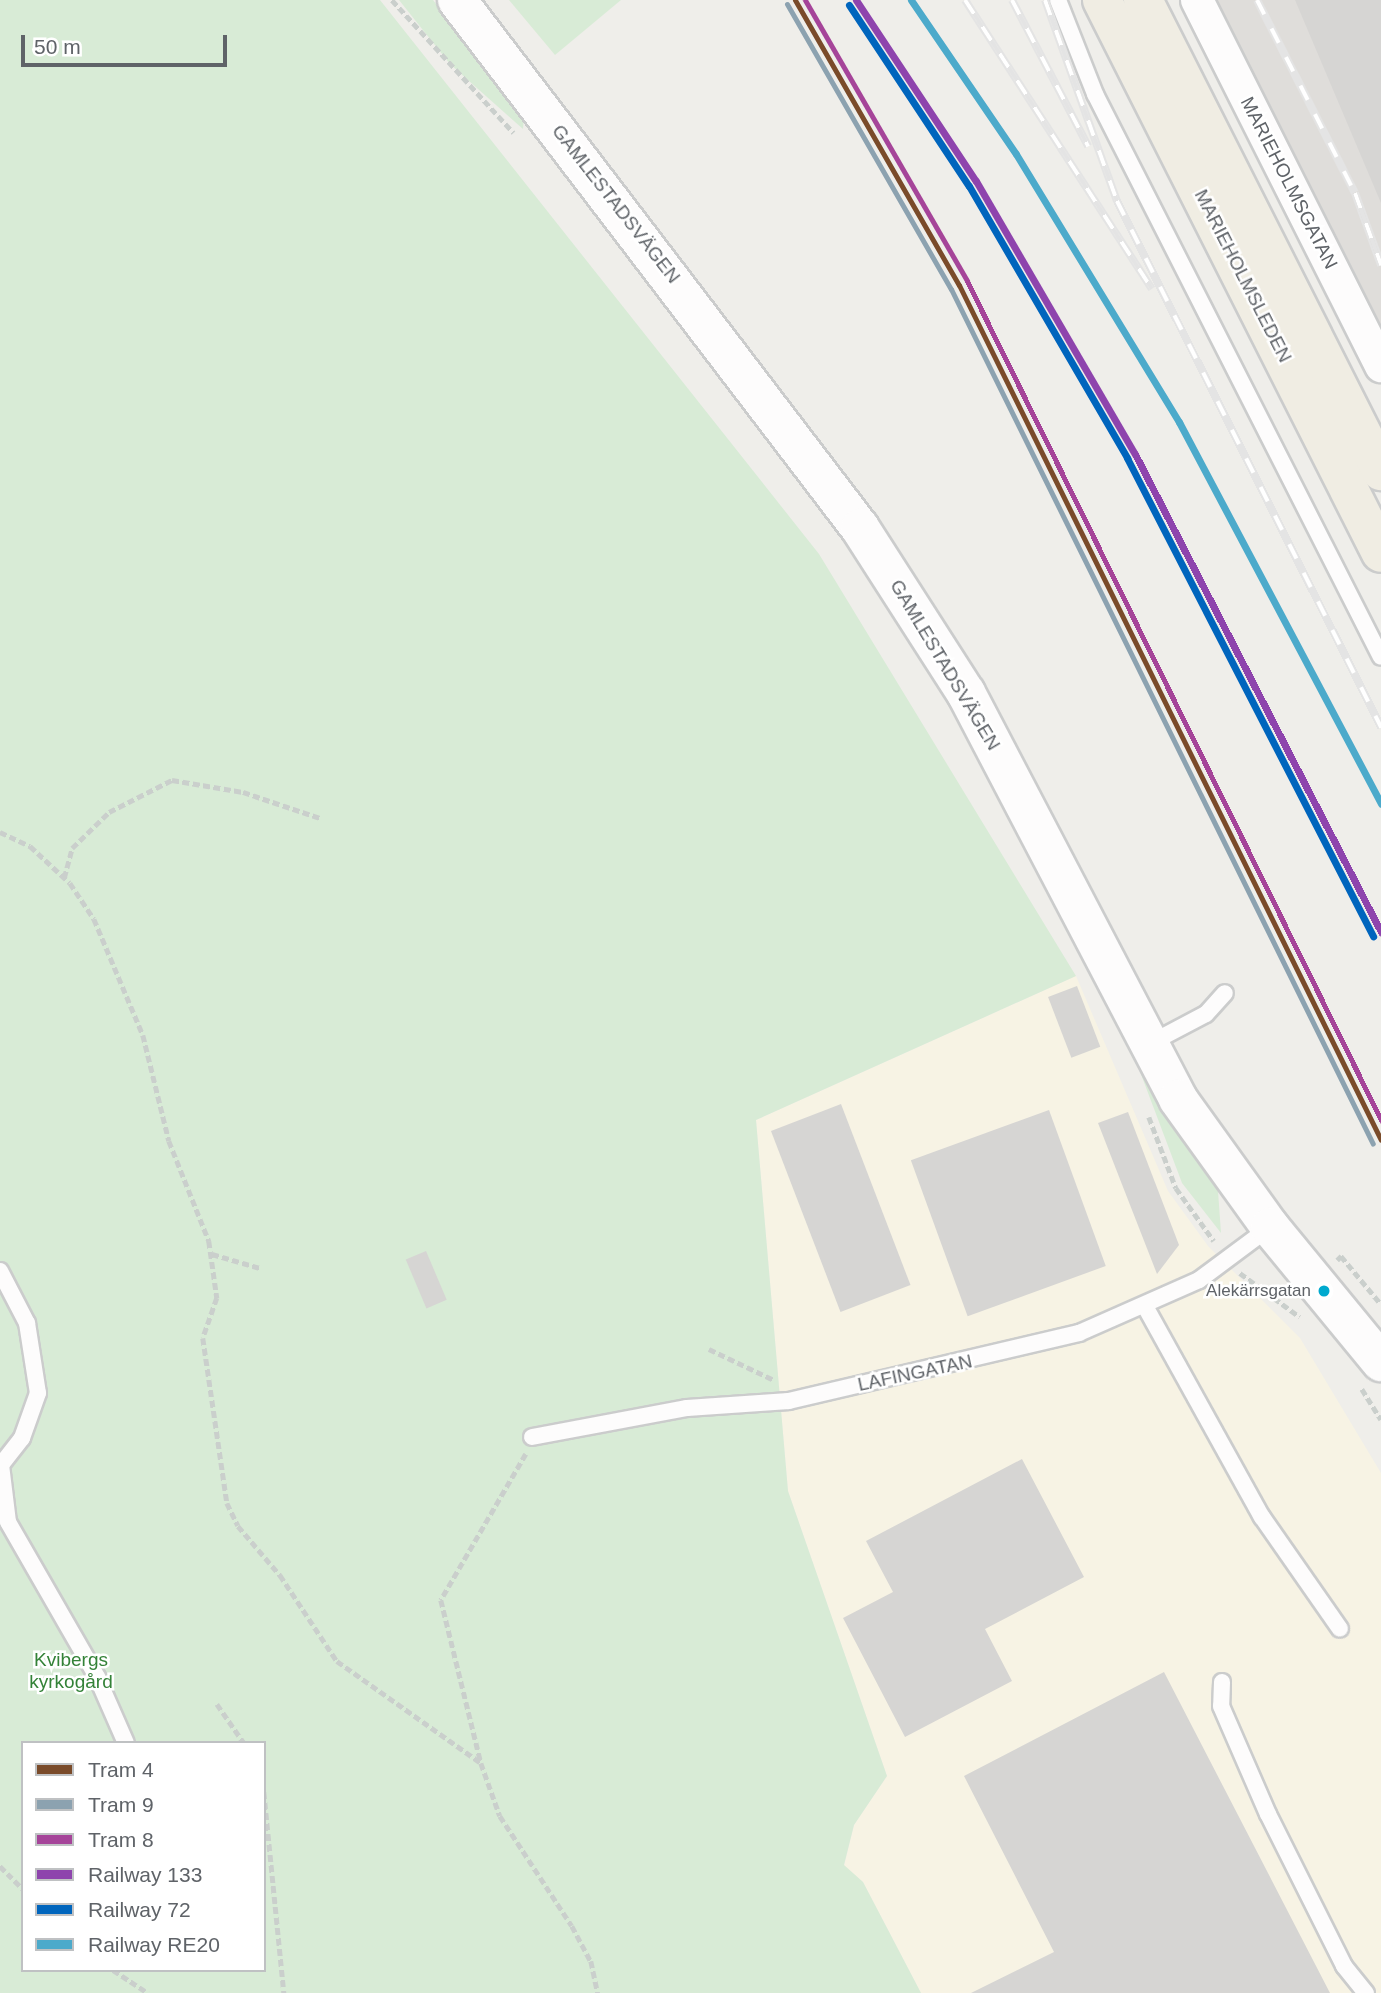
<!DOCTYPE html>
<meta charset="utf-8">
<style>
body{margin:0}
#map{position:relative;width:1381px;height:1993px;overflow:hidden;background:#efeeea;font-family:Arial,sans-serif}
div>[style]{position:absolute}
.commercial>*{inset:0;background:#f7f3e4}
.industrial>*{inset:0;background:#dfddda}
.green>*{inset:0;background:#d8ebd6}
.building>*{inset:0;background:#d6d5d3;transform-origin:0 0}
.path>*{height:4.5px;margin-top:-2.25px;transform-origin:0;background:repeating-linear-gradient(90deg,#cacfcc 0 7px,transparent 0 10.5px)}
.roads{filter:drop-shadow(2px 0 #cbcccc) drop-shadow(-2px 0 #cbcccc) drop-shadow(0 2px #cbcccc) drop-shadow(0 -2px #cbcccc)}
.lane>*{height:16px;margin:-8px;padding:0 8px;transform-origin:8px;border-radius:8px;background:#fdfcfc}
.street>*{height:32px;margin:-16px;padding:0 16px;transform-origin:16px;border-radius:16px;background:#fdfcfc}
.secondary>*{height:38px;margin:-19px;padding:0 19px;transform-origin:19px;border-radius:19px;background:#fdfcfc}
.highway>*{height:38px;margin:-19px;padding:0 19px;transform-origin:19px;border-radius:19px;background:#f0ede3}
.rail>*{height:8px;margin-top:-4px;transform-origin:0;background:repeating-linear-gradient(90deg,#fff 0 16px,#e4e4e4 0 32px);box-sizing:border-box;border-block:2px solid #e4e4e4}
.rail-1>*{height:7px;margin:-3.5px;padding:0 3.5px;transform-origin:3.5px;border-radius:3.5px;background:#8e44ad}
.rail-2>*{height:7px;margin:-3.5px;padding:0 3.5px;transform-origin:3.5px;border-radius:3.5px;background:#0065bd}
.rail-3>*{height:7px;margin:-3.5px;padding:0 3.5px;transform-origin:3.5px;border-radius:3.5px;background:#4caacb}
.tram-1>*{height:5px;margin:-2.5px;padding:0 2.5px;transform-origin:2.5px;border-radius:2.5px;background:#7a4b2a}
.tram-2>*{height:5px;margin:-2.5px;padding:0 2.5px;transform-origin:2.5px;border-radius:2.5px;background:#8ca2b0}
.tram-3>*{height:5px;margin:-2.5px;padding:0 2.5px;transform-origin:2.5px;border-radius:2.5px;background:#a54499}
.dots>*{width:19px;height:19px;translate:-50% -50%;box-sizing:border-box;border:4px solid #fff;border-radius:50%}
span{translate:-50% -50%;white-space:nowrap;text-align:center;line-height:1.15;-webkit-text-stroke:5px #fff;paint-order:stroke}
.bus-label{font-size:17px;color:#5f6368}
.right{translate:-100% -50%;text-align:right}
.street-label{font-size:19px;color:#5f6368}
.park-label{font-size:19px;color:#348238}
.legend{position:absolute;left:21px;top:1741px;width:245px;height:231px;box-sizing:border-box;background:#fff;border:2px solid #bfc1c3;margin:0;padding:9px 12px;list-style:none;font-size:21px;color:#5f6368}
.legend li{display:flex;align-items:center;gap:14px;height:35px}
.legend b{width:35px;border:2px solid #bfc1c3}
.scale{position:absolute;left:21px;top:35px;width:206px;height:32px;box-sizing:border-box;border:4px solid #5f6368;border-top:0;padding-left:9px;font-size:21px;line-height:24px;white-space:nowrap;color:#5f6368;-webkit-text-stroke:5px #fff;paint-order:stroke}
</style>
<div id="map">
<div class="commercial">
<i style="clip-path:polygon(1076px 976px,1168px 1191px,1208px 1246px,1300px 1338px,1381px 1473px,1381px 1993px,921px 1993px,863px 1882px,844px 1866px,854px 1825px,887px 1776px,788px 1491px,756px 1120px)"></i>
</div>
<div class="industrial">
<i style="clip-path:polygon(1206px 0,1381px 0,1381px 347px)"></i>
</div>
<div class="green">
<i style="clip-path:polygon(evenodd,0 0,380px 0,819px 554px,1076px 976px,756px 1120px,788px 1491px,887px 1776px,854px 1825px,844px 1865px,863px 1882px,921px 1993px,0 1993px,0 0,23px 1743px,264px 1743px,264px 1970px,23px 1970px,23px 1743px)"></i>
<i style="clip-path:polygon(399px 0,433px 0,524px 115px,523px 129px,450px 64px)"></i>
<i style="clip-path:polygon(509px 0,621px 0,555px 55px)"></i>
<i style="clip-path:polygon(1136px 1061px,1218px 1191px,1221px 1233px,1182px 1183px)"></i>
</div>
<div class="building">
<i style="clip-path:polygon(1295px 0,1381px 0,1381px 203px)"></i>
<i style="left:1077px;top:986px;width:65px;height:31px;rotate:69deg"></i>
<i style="left:841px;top:1104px;width:194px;height:75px;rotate:69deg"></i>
<i style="left:1049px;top:1110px;width:166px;height:147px;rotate:70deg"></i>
<i style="clip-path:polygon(1128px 1112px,1179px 1245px,1157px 1274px,1098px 1123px)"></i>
<i style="left:426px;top:1251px;width:53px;height:22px;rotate:67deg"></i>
<i style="clip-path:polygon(1022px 1459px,1084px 1577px,985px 1629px,1012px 1681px,905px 1737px,843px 1618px,893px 1592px,866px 1541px)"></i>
<i style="clip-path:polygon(1164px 1672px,1330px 1993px,971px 1993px,1054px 1952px,964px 1776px)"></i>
</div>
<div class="path">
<i style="left:392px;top:0;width:180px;rotate:47.5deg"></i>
<i style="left:0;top:832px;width:33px;rotate:25deg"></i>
<i style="left:30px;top:846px;width:54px;rotate:42.8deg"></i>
<i style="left:70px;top:883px;width:43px;rotate:56.3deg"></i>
<i style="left:94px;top:919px;width:126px;rotate:67.1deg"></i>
<i style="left:143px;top:1035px;width:109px;rotate:76.2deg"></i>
<i style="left:169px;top:1141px;width:108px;rotate:68.2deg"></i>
<i style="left:209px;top:1241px;width:58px;rotate:82deg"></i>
<i style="left:217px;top:1298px;width:42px;rotate:109.3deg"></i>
<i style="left:203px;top:1338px;width:167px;rotate:81.7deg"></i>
<i style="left:227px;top:1503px;width:25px;rotate:64deg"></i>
<i style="left:238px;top:1526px;width:65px;rotate:49.4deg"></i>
<i style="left:280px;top:1575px;width:103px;rotate:56.5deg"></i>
<i style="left:337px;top:1661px;width:176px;rotate:35.3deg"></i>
<i style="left:64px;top:878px;width:31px;rotate:-75deg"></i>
<i style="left:72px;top:848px;width:52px;rotate:-44.2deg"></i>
<i style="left:109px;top:812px;width:71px;rotate:-26.9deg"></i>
<i style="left:172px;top:780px;width:72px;rotate:9.6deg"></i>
<i style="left:243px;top:792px;width:81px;rotate:18.7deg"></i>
<i style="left:1149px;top:1117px;width:76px;rotate:69.2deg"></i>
<i style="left:1176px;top:1188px;width:65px;rotate:54.4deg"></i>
<i style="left:212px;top:1254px;width:50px;rotate:16.3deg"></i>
<i style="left:1337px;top:1260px;width:6px;rotate:-45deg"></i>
<i style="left:1341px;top:1256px;width:62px;rotate:50.2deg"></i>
<i style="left:1240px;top:1273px;width:74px;rotate:36.3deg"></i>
<i style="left:709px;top:1349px;width:72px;rotate:25.5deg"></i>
<i style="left:1362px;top:1389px;width:36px;rotate:58deg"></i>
<i style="left:526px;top:1454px;width:169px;rotate:120.2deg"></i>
<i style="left:441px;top:1600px;width:168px;rotate:76.2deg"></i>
<i style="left:481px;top:1763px;width:56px;rotate:70.3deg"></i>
<i style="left:500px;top:1816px;width:131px;rotate:56.8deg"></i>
<i style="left:572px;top:1926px;width:40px;rotate:62deg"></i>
<i style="left:591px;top:1961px;width:33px;rotate:78deg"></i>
<i style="left:217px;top:1704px;width:47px;rotate:55.3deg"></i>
<i style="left:264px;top:1792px;width:202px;rotate:84.3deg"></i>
<i style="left:0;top:1866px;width:33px;rotate:45deg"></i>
<i style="left:113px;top:1970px;width:42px;rotate:33.3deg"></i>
</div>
<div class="roads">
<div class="lane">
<i style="left:1058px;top:0;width:101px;rotate:68.5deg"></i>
<i style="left:1095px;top:94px;width:631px;rotate:63.07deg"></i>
<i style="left:1149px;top:1044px;width:64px;rotate:-27.8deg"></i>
<i style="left:1206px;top:1014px;width:28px;rotate:-48deg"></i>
<i style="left:0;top:1271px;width:59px;rotate:62.6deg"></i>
<i style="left:27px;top:1323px;width:71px;rotate:81.1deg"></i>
<i style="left:38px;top:1393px;width:48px;rotate:109.6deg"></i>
<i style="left:22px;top:1438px;width:34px;rotate:128deg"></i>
<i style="left:1px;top:1465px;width:57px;rotate:83deg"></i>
<i style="left:8px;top:1522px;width:179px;rotate:60.1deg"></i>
<i style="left:97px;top:1677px;width:72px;rotate:66.3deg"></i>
<i style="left:1146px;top:1308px;width:239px;rotate:61deg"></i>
<i style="left:1262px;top:1517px;width:136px;rotate:55.1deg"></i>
<i style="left:532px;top:1437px;width:158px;rotate:-10.6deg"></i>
<i style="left:687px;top:1408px;width:102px;rotate:-3.9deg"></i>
<i style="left:789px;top:1401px;width:298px;rotate:-13.2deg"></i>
<i style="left:1079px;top:1333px;width:131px;rotate:-23.8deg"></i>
<i style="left:1199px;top:1280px;width:89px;rotate:-36.7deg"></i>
<i style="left:1222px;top:1682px;width:24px;rotate:92deg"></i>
<i style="left:1221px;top:1706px;width:118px;rotate:66.5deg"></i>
<i style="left:1268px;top:1814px;width:170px;rotate:63.4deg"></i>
<i style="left:1344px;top:1966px;width:35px;rotate:51deg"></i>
</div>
<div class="street">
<i style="left:1197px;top:0;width:410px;rotate:63.3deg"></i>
</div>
<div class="secondary">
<i style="left:457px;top:0;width:664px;rotate:52.65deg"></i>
<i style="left:860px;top:528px;width:196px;rotate:57.3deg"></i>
<i style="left:966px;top:693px;width:458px;rotate:62.4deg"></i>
<i style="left:1178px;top:1099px;width:158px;rotate:54.3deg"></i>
<i style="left:1270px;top:1227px;width:175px;rotate:50.6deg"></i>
</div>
<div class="highway">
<i style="left:1102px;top:0;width:619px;rotate:63.23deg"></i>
<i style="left:1143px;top:0;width:528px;rotate:63.19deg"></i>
</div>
</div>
<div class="rail">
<i style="left:965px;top:0;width:344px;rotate:57.1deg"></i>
<i style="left:1012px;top:0;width:165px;rotate:62.5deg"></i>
<i style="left:1045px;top:0;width:214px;rotate:70.3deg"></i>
<i style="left:1117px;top:201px;width:589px;rotate:63.35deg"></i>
<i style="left:1257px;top:0;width:216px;rotate:63.1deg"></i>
<i style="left:1355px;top:193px;width:77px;rotate:70.1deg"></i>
</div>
<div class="rail-1">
<i style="left:856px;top:0;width:217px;rotate:56.5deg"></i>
<i style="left:976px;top:181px;width:316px;rotate:59.8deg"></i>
<i style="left:1135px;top:454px;width:538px;rotate:62.77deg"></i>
</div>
<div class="rail-2">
<i style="left:849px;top:5px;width:217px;rotate:56.5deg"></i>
<i style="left:969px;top:186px;width:315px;rotate:59.8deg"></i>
<i style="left:1127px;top:458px;width:538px;rotate:62.77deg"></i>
</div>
<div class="rail-3">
<i style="left:911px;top:0;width:186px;rotate:55.7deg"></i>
<i style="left:1016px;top:154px;width:314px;rotate:58.7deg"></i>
<i style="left:1179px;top:422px;width:432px;rotate:62.1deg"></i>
</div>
<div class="tram-1">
<i style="left:795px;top:0;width:329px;rotate:60.1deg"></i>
<i style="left:959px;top:285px;width:953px;rotate:63.73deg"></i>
</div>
<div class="tram-2">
<i style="left:787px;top:4px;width:329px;rotate:60.1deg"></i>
<i style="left:951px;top:289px;width:953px;rotate:63.73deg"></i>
</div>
<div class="tram-3">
<i style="left:805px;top:0;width:324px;rotate:60deg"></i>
<i style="left:967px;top:281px;width:936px;rotate:63.74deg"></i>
</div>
<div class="dots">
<i style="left:1324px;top:1291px;background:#00a9ce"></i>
</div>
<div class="bus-label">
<span class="right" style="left:1311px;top:1291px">Alekärrsgatan</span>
</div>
<div class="street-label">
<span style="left:1289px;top:183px;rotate:63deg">MARIEHOLMSGATAN</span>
<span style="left:616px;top:204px;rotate:52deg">GAMLESTADSVÄGEN</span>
<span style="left:1243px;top:276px;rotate:63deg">MARIEHOLMSLEDEN</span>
<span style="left:945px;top:665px;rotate:59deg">GAMLESTADSVÄGEN</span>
<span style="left:915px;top:1373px;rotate:-12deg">LAFINGATAN</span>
</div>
<div class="park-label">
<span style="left:71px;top:1671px">Kvibergs<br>kyrkogård</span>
</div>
<ul class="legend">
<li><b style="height:9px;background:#7a4b2a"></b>Tram 4</li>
<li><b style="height:9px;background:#8ca2b0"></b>Tram 9</li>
<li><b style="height:9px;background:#a54499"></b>Tram 8</li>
<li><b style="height:9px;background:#8e44ad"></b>Railway 133</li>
<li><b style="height:9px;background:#0065bd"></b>Railway 72</li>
<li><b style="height:9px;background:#4caacb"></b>Railway RE20</li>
</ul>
<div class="scale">50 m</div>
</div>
